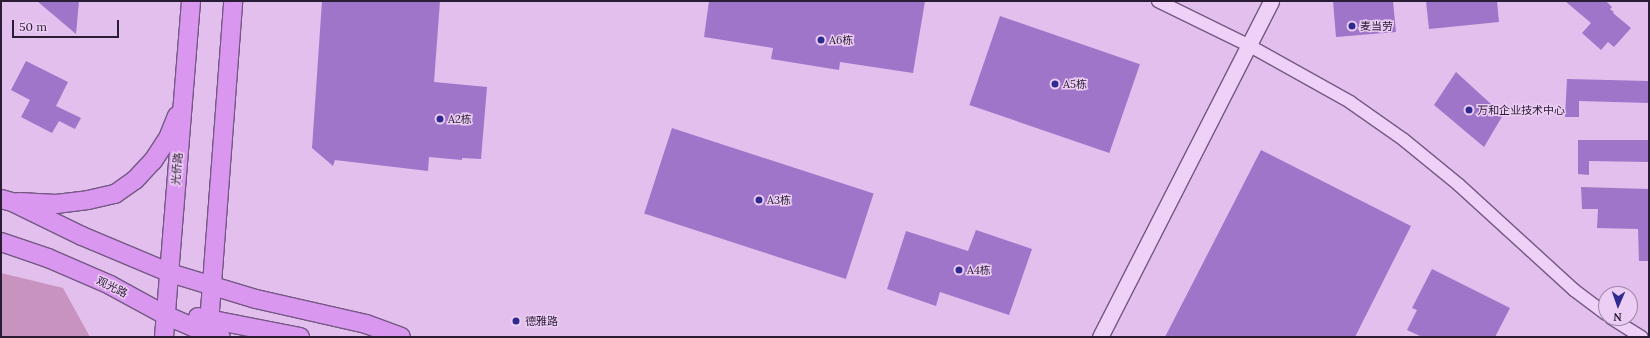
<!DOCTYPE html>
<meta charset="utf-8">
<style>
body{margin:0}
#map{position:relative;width:1650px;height:338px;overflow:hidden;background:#e2bfec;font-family:Lora,"Noto Sans SC",serif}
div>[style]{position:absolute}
.green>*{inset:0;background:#c993bf}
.building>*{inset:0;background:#9f75c9;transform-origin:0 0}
.roads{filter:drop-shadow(1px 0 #735884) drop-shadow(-1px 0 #735884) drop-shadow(0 1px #735884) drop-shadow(0 -1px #735884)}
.minor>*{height:12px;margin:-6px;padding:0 6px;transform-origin:6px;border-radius:6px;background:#efd1f7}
.tertiary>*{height:15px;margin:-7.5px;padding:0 7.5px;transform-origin:7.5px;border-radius:7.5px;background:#efd1f7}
.primary>*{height:18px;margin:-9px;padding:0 9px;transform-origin:9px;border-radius:9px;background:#da97ef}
.dots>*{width:11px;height:11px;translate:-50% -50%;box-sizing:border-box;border:2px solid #eccef4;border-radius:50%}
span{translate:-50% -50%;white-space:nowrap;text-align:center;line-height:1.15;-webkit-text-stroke:3px #eccef4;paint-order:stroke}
.poi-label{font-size:11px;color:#291c34}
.left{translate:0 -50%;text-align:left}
.street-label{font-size:11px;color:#291c34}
.frame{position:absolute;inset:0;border:2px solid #291c34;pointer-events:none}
.north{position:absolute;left:1598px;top:286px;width:40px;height:40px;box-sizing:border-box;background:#eccef4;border:1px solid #9e87a7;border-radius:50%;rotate:182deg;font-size:11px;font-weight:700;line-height:16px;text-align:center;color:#291c34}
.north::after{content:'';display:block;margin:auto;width:14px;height:18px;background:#312a91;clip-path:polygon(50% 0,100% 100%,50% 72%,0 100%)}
.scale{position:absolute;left:12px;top:20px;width:107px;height:18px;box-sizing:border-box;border:2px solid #291c34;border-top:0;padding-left:5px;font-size:12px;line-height:14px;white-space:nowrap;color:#291c34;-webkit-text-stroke:3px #eccef4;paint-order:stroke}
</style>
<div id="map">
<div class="green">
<i style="clip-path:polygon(1px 273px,63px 288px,90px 337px,1px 337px)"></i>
</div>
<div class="building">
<i style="clip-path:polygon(37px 1px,79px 1px,76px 34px)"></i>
<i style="clip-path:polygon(322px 1px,440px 1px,434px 82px,487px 87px,481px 159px,462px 158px,462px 160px,429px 157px,428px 171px,335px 160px,333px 166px,312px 148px)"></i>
<i style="clip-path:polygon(709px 1px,925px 1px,913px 73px,840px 62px,839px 70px,771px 59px,773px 48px,704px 37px)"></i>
<i style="clip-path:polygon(1333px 1px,1393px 1px,1396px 32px,1336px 37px)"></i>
<i style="clip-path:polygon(1426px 1px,1497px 1px,1499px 22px,1429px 29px)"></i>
<i style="clip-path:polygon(1565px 1px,1606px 1px,1612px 7px,1610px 9px,1614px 12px,1613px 13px,1631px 28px,1614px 47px,1608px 42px,1601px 50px,1582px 33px,1591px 23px)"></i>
<i style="left:1000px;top:16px;width:148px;height:94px;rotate:19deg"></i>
<i style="clip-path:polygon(26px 61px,68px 82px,56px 106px,81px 118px,75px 129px,59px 121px,52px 133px,21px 117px,30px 100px,11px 90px)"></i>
<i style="clip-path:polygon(1456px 72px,1503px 115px,1484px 147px,1434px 105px)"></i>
<i style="clip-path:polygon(1567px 79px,1649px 81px,1649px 103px,1579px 101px,1579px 117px,1565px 117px)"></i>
<i style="left:672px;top:128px;width:212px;height:90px;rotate:18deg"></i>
<i style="clip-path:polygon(1578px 140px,1649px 140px,1649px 162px,1589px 161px,1589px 175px,1578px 174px)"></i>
<i style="clip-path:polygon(1261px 150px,1411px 226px,1355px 337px,1165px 337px)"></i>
<i style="clip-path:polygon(1581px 187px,1649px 189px,1649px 261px,1639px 261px,1638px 229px,1597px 228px,1598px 209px,1582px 209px)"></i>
<i style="clip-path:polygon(976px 230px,1032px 249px,1009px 315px,940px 292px,936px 306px,887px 289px,906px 231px,968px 251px)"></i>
<i style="clip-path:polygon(1432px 269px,1510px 308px,1495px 337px,1422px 337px,1407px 330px,1417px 310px,1412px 308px)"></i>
</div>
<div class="roads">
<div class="minor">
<i style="left:1158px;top:1px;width:102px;rotate:26.1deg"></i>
<i style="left:1250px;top:46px;width:115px;rotate:29.2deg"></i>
<i style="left:1350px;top:102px;width:66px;rotate:35.1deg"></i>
<i style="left:1404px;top:140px;width:71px;rotate:39.3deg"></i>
<i style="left:1459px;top:185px;width:156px;rotate:42.4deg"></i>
<i style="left:1574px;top:290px;width:40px;rotate:37deg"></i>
<i style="left:1611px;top:318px;width:36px;rotate:32deg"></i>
</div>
<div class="tertiary">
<i style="left:1100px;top:337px;width:377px;rotate:-63deg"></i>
</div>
<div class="primary">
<i style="left:1px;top:199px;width:11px;rotate:15deg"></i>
<i style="left:12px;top:202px;width:78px;rotate:25.9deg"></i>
<i style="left:82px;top:236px;width:95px;rotate:22.8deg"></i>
<i style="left:170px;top:273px;width:90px;rotate:16.8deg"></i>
<i style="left:256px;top:299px;width:113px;rotate:12.8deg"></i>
<i style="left:366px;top:324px;width:37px;rotate:20deg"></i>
<i style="left:19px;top:202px;width:37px;rotate:3deg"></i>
<i style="left:56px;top:204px;width:32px;rotate:-7deg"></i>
<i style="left:88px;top:200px;width:28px;rotate:-13deg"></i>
<i style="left:115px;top:194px;width:24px;rotate:-35deg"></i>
<i style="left:135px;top:180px;width:26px;rotate:-47deg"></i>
<i style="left:153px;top:161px;width:27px;rotate:-57deg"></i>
<i style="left:168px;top:138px;width:24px;rotate:-68deg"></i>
<i style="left:1px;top:242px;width:50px;rotate:18.8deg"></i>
<i style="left:48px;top:258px;width:68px;rotate:23.5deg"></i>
<i style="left:110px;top:285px;width:63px;rotate:28.6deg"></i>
<i style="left:165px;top:315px;width:48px;rotate:23.4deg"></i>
<i style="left:209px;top:334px;width:12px;rotate:14deg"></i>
<i style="left:198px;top:317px;width:104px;rotate:11.1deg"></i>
<i style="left:164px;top:337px;width:337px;rotate:-85.4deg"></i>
<i style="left:208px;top:337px;width:337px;rotate:-85.7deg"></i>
</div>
</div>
<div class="dots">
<i style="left:1352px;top:26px;background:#312a91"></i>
<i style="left:821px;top:40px;background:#312a91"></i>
<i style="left:1055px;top:84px;background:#312a91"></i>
<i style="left:1469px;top:110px;background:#312a91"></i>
<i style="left:440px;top:119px;background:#312a91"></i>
<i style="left:759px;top:200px;background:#312a91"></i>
<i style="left:959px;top:270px;background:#312a91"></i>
<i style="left:516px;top:321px;background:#312a91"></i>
</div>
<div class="poi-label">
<span class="left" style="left:1360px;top:26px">麦当劳</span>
<span class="left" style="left:829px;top:40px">A6栋</span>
<span class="left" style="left:1063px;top:84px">A5栋</span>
<span class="left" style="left:1477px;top:110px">万和企业技术中心</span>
<span class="left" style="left:448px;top:119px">A2栋</span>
<span class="left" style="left:767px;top:200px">A3栋</span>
<span class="left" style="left:967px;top:270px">A4栋</span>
<span class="left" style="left:525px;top:321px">德雅路</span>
</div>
<div class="street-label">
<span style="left:177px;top:169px;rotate:-85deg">光侨路</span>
<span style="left:112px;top:287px;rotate:26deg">观光路</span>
</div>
<div class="frame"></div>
<div class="north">N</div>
<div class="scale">50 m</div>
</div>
